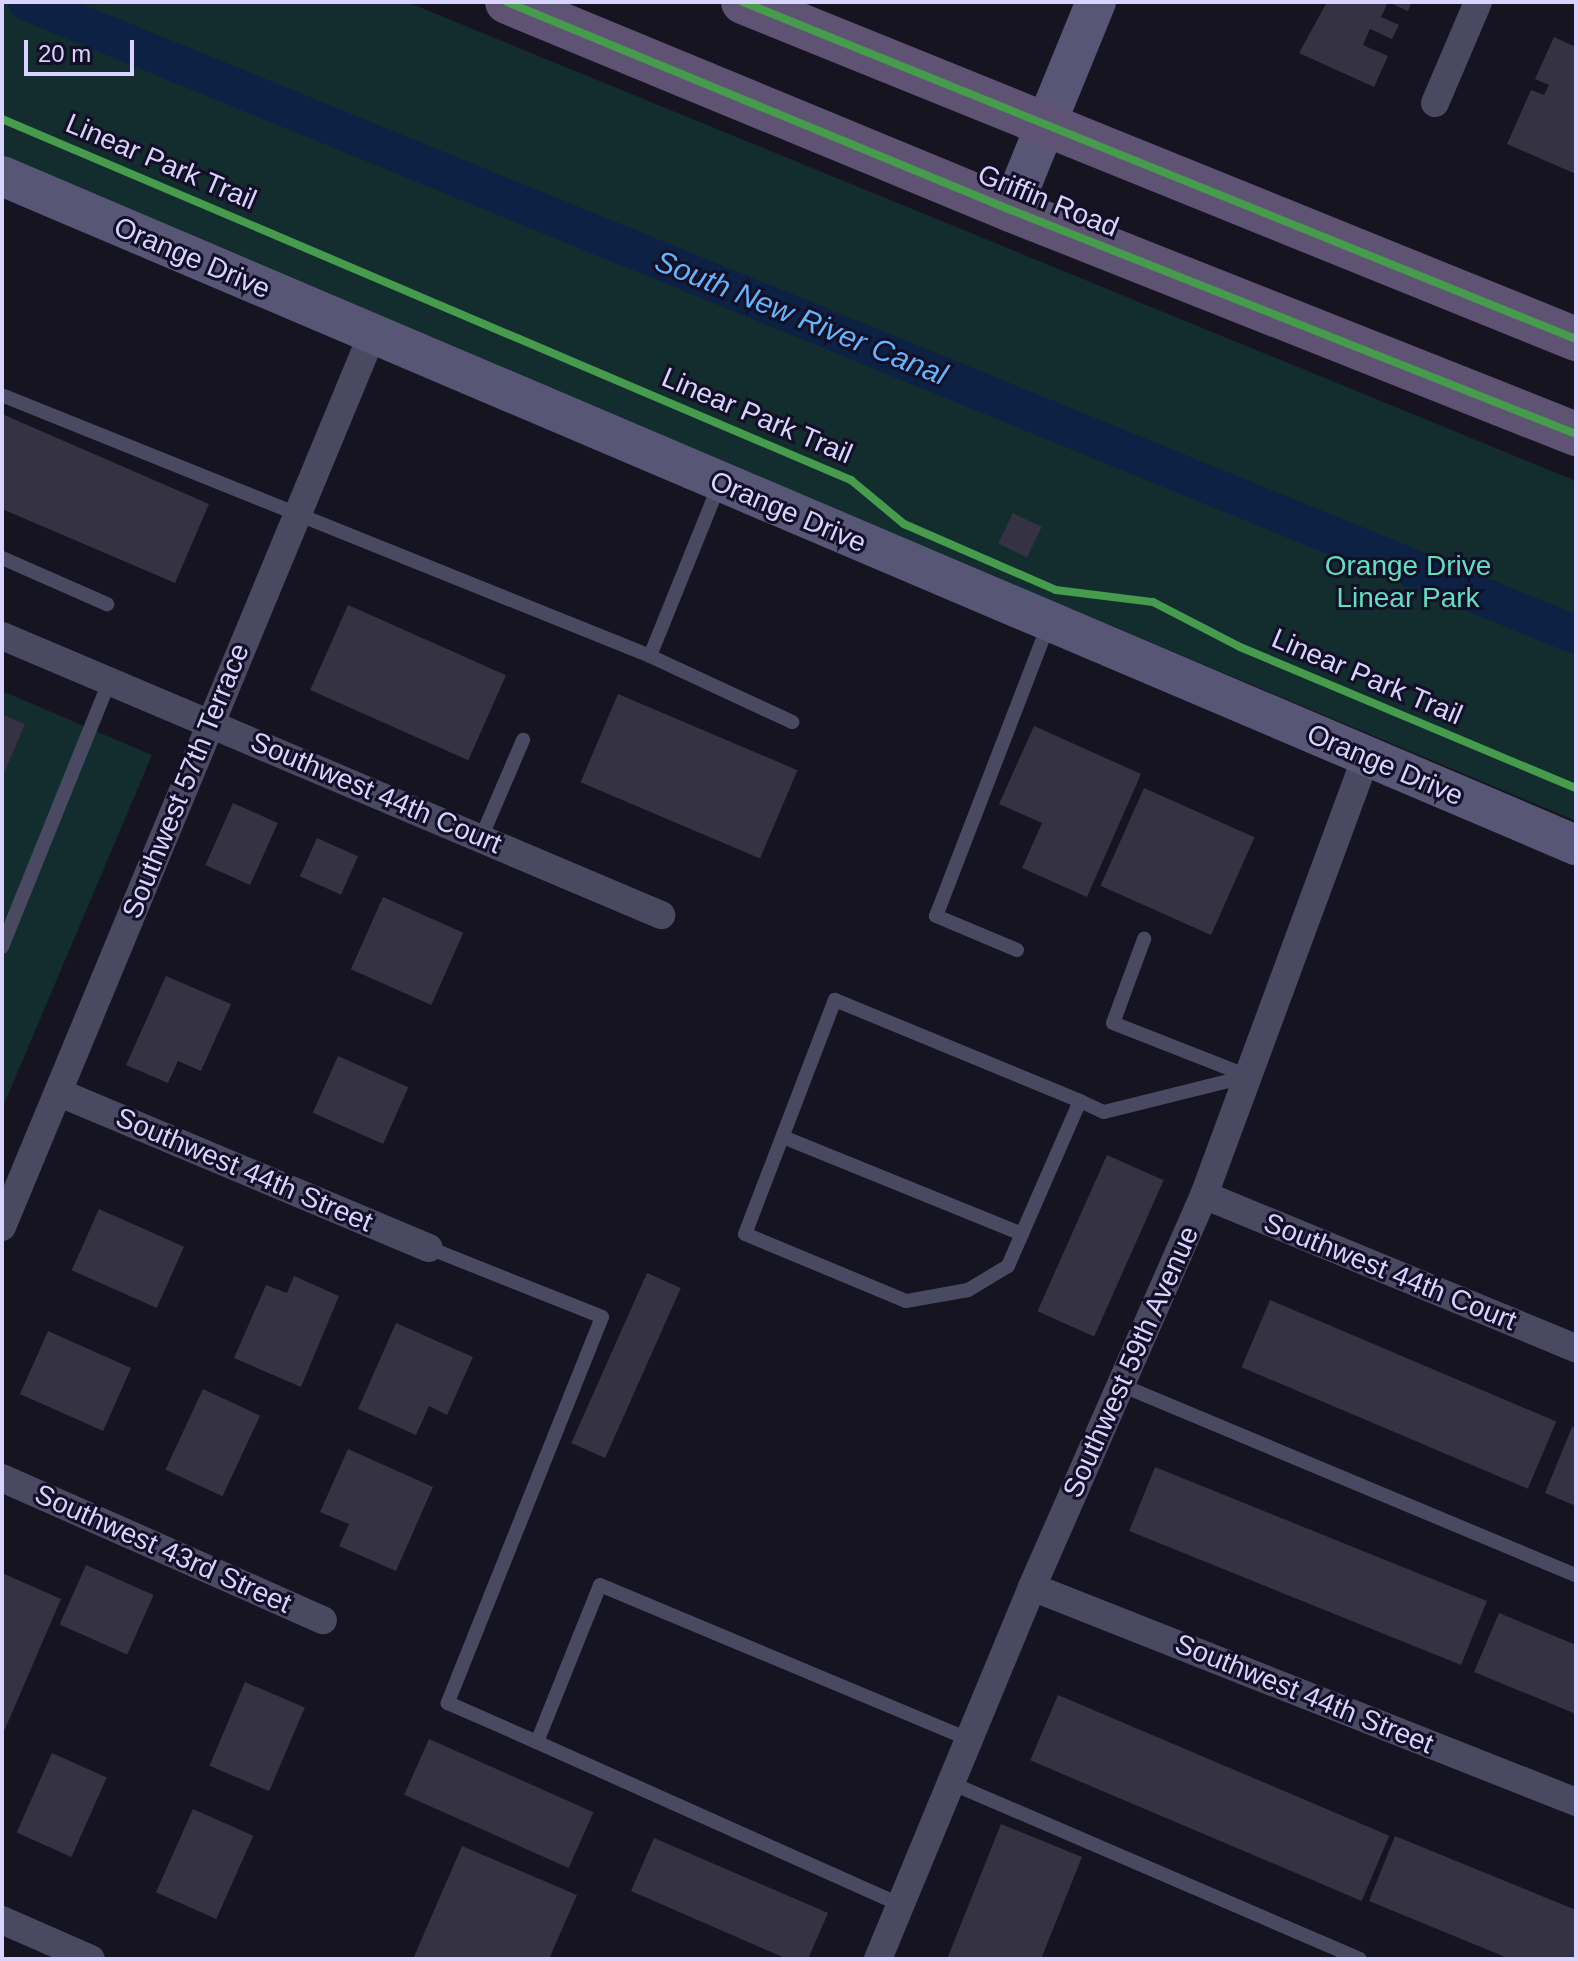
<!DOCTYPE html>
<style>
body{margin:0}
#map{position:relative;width:1578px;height:1961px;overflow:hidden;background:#161421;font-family:Arial,sans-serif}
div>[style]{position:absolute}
.green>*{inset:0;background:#132c2d}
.canal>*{height:38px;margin:-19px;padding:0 19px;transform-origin:19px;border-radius:19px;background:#0d2144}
.building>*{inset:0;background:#343243;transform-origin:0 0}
.lane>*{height:14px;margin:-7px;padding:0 7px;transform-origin:7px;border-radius:7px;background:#4a4962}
.street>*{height:28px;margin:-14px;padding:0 14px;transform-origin:14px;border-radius:14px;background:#4a4962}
.secondary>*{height:40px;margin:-20px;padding:0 20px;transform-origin:20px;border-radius:20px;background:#575674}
.primary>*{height:44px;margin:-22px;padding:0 22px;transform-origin:22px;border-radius:22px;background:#5e5373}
.cycleway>*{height:8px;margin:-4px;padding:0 4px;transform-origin:4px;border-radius:4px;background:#469c4c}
span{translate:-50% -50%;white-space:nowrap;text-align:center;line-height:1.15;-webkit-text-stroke:6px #130f26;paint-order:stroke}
.street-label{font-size:28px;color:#d9d4ff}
.park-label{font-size:28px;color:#5fe0c0}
.water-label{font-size:30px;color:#62b6ff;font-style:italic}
.frame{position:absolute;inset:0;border:4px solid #d9d4ff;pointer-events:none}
.scale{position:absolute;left:24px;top:40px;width:110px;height:36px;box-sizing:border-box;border:4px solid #d9d4ff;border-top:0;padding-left:10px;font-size:24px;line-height:28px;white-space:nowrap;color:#d9d4ff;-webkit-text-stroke:6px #130f26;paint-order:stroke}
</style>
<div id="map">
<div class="green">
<i style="clip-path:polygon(2px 2px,407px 2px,1576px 481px,1576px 821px,2px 160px)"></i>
<i style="clip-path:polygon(2px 691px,152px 755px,2px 1109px)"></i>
</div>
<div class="canal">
<i style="left:27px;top:2px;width:1673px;rotate:22.23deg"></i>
</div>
<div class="building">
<i style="clip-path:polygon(1327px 2px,1412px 2px,1408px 11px,1388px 2px,1381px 17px,1399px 25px,1392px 39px,1370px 29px,1363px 45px,1388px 56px,1374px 87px,1299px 53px)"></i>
<i style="clip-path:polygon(1554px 37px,1576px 47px,1576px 174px,1507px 144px,1531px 90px,1544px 95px,1549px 85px,1535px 79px)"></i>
<i style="clip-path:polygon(2px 414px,209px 504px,175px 583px,2px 509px)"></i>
<i style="left:1013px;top:513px;width:32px;height:34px;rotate:26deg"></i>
<i style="left:348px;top:605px;width:173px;height:93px;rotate:24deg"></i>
<i style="left:618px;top:694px;width:195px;height:96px;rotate:23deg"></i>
<i style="clip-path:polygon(2px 714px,25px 724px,2px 778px)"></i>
<i style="clip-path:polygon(1034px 726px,1141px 774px,1087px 897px,1022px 868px,1042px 823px,999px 804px)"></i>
<i style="left:1144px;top:788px;width:121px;height:107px;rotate:24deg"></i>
<i style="left:233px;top:803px;width:49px;height:68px;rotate:24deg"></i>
<i style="left:317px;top:838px;width:45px;height:42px;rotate:24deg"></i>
<i style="left:383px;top:897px;width:88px;height:79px;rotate:24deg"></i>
<i style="clip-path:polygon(166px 976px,231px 1004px,201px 1071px,178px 1061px,168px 1083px,126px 1065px)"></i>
<i style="left:338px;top:1056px;width:77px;height:62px;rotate:24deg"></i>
<i style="left:1107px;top:1155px;width:62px;height:171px;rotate:24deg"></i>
<i style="left:99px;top:1209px;width:93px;height:67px;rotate:24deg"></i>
<i style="left:647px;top:1273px;width:37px;height:186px;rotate:24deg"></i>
<i style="clip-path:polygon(294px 1276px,339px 1296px,301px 1387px,234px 1358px,266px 1285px,287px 1293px)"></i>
<i style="left:1270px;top:1300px;width:311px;height:73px;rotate:23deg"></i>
<i style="clip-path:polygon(396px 1323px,473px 1357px,447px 1415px,429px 1406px,416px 1435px,358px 1409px)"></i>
<i style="left:48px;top:1331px;width:91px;height:69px;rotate:24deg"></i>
<i style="left:203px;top:1389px;width:63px;height:89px;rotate:25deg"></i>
<i style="clip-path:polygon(1572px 1427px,1576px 1428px,1576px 1506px,1545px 1493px)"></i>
<i style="clip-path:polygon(348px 1449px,433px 1487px,396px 1571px,339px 1546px,349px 1524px,320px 1512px)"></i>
<i style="left:1155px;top:1467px;width:358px;height:69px;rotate:22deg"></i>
<i style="left:86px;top:1565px;width:74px;height:65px;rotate:24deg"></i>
<i style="clip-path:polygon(2px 1573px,61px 1599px,2px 1736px)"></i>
<i style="clip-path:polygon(1499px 1613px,1576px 1645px,1576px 1714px,1474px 1672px)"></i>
<i style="left:245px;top:1682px;width:65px;height:91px;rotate:23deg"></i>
<i style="left:1058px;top:1695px;width:360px;height:71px;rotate:23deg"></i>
<i style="left:429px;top:1739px;width:180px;height:61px;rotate:24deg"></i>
<i style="left:52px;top:1753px;width:60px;height:87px;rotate:24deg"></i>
<i style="left:193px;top:1809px;width:66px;height:91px;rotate:24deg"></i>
<i style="clip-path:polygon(1001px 1824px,1082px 1857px,1041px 1959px,947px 1959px)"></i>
<i style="clip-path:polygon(1395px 1836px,1576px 1910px,1576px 1959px,1510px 1959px,1369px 1901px)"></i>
<i style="clip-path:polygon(654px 1838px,828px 1913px,808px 1959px,787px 1959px,631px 1891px)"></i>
<i style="clip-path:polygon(462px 1846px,577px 1895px,549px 1959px,413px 1959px)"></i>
</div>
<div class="lane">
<i style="left:4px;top:396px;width:696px;rotate:21.92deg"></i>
<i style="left:650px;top:656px;width:157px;rotate:24.9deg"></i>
<i style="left:2px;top:558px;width:115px;rotate:23.7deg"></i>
<i style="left:650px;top:656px;width:187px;rotate:-68deg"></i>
<i style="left:481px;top:838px;width:107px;rotate:-66.8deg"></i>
<i style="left:2px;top:947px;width:286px;rotate:-68deg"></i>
<i style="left:1017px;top:950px;width:88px;rotate:-157.2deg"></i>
<i style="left:936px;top:916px;width:314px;rotate:-68.9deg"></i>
<i style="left:1080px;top:1101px;width:180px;rotate:113.6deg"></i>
<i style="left:1008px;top:1266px;width:47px;rotate:149deg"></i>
<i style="left:968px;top:1290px;width:63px;rotate:169.9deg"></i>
<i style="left:906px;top:1301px;width:174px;rotate:-157.4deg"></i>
<i style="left:745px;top:1234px;width:251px;rotate:-69deg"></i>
<i style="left:835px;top:1000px;width:265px;rotate:22.4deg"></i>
<i style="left:1080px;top:1101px;width:26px;rotate:25deg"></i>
<i style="left:1104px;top:1112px;width:148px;rotate:-14deg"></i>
<i style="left:1248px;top:1076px;width:145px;rotate:-158.6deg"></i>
<i style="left:1113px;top:1023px;width:90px;rotate:-69.7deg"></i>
<i style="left:783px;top:1137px;width:258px;rotate:22.1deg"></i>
<i style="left:429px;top:1248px;width:186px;rotate:21.7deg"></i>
<i style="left:602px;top:1317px;width:416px;rotate:111.8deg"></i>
<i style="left:448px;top:1703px;width:97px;rotate:23.7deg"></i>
<i style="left:1121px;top:1385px;width:493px;rotate:22.7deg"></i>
<i style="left:951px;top:1783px;width:445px;rotate:23.3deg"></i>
<i style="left:901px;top:1905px;width:399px;rotate:-155.9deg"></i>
<i style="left:537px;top:1742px;width:169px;rotate:-68.1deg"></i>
<i style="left:600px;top:1585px;width:400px;rotate:22.7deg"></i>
</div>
<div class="street">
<i style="left:1435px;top:103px;width:110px;rotate:-66.9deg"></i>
<i style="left:2px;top:636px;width:716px;rotate:22.95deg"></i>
<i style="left:60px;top:1093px;width:400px;rotate:22.8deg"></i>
<i style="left:1204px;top:1195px;width:402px;rotate:22.4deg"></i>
<i style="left:2px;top:1227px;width:966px;rotate:-67.47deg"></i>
<i style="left:2px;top:1478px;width:351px;rotate:23.9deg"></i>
<i style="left:1032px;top:1587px;width:585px;rotate:21.56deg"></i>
<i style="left:2px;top:1920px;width:97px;rotate:23.7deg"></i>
<i style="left:878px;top:1959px;width:403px;rotate:-67.5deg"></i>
<i style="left:1032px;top:1587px;width:428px;rotate:-66.3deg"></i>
<i style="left:1204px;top:1195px;width:466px;rotate:-69.7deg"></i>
</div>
<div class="secondary">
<i style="left:2px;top:176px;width:1710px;rotate:23.03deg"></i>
<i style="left:1011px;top:210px;width:225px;rotate:-67.8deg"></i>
</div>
<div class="primary">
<i style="left:507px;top:2px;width:545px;rotate:22.43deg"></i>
<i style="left:1011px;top:210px;width:608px;rotate:21.63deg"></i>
<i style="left:743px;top:2px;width:899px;rotate:22.03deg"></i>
</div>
<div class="cycleway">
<i style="left:507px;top:2px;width:545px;rotate:22.43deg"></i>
<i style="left:1011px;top:210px;width:608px;rotate:21.63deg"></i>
<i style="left:743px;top:2px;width:899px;rotate:22.03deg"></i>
<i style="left:2px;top:119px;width:923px;rotate:23.04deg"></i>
<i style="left:851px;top:480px;width:69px;rotate:39.7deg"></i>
<i style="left:904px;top:524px;width:166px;rotate:23.5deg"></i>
<i style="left:1056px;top:590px;width:98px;rotate:7.1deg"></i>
<i style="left:1153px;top:602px;width:98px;rotate:27.3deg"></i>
<i style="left:1240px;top:647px;width:364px;rotate:22.8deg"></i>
</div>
<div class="street-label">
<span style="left:161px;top:162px;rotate:23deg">Linear Park Trail</span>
<span style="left:1048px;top:201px;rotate:22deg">Griffin Road</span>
<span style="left:192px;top:258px;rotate:23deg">Orange Drive</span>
<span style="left:757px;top:416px;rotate:23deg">Linear Park Trail</span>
<span style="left:788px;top:512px;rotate:23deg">Orange Drive</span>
<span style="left:1367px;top:677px;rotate:23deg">Linear Park Trail</span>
<span style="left:1385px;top:765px;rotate:23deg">Orange Drive</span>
<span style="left:186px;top:781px;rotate:-68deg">Southwest 57th Terrace</span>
<span style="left:376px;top:793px;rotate:23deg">Southwest 44th Court</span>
<span style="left:244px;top:1170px;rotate:23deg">Southwest 44th Street</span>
<span style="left:1390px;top:1272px;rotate:22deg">Southwest 44th Court</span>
<span style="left:1131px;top:1362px;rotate:-66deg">Southwest 59th Avenue</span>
<span style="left:163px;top:1549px;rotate:24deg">Southwest 43rd Street</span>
<span style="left:1304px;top:1694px;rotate:22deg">Southwest 44th Street</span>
</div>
<div class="park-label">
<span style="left:1408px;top:582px">Orange Drive<br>Linear Park</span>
</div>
<div class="water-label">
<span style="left:801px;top:318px;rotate:22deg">South New River Canal</span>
</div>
<div class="frame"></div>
<div class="scale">20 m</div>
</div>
